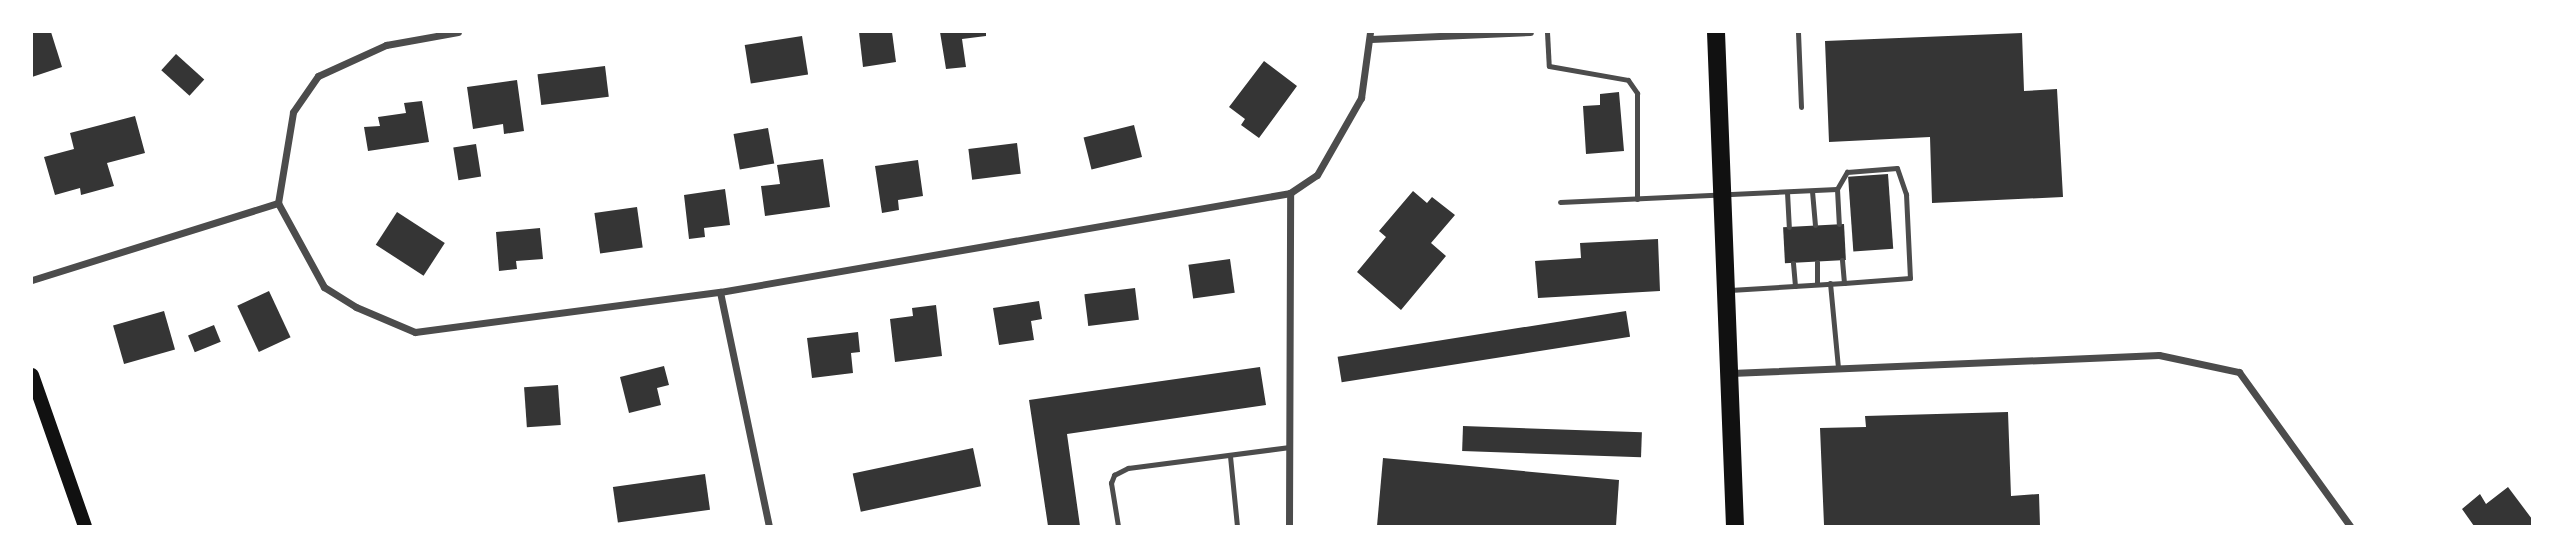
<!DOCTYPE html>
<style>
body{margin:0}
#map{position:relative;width:2564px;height:558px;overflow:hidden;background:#fff;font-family:Manrope,sans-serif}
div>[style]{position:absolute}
.building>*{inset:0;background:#353535;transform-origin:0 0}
.service>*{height:5px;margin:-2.5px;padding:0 2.5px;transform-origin:2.5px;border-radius:2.5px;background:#4c4c4c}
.minor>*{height:7px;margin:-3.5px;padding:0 3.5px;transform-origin:3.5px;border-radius:3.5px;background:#4c4c4c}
.secondary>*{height:14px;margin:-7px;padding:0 7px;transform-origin:7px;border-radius:7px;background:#111}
.primary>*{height:18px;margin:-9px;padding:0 9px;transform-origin:9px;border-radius:9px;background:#111}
span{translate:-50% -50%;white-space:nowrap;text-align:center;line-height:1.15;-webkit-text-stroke:6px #fff;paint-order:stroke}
.frame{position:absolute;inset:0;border:33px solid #fff;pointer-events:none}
</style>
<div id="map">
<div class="building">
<i style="clip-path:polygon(32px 32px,51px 32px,62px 67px,32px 77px)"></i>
<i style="clip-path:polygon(859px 32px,892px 32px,896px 62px,863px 67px)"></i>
<i style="clip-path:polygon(940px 32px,986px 32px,986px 36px,962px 39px,966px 67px,946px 69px)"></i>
<i style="clip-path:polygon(2022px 33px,2024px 91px,2057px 89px,2063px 197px,1932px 203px,1930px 137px,1829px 142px,1825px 41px)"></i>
<i style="left:802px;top:36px;width:39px;height:58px;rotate:81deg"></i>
<i style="left:176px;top:54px;width:38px;height:22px;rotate:42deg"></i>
<i style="clip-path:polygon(1264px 61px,1297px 86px,1259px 138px,1241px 125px,1245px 119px,1229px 107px)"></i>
<i style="left:605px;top:66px;width:31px;height:68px;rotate:83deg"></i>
<i style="clip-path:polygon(517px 80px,524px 131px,504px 134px,503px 124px,473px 129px,467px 87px)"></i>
<i style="clip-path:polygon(1619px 92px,1624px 151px,1586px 154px,1583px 106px,1600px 105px,1600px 94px)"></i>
<i style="clip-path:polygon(422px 101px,429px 142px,368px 151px,364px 127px,380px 126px,378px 117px,406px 113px,404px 103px)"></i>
<i style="clip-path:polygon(135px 116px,145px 153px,107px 163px,114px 186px,81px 195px,80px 188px,55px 195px,44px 157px,74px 149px,70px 133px)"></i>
<i style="left:1134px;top:125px;width:33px;height:52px;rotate:76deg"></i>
<i style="left:768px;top:128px;width:36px;height:35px;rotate:80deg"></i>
<i style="left:1017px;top:143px;width:31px;height:49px;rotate:83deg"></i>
<i style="left:476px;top:144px;width:33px;height:23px;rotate:81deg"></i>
<i style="clip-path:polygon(823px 159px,830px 207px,765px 216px,761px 186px,780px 184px,777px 165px)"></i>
<i style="clip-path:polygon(918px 160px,923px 196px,898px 200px,899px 210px,882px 213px,875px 166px)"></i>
<i style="left:1888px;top:174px;width:75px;height:40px;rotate:86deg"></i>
<i style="clip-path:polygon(725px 189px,730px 225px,704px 228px,705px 237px,689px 239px,684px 195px)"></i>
<i style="clip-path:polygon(1413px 191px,1427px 203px,1432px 197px,1455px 215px,1431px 243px,1446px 256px,1401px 310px,1357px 272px,1386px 237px,1379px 231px)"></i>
<i style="left:637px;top:207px;width:41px;height:43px;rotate:82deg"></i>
<i style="left:397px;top:212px;width:57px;height:39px;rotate:33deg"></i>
<i style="left:1844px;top:224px;width:36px;height:61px;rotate:87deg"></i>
<i style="clip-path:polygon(540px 228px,543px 259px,516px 261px,517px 269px,499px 271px,496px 232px)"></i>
<i style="clip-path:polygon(1658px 239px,1660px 291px,1538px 298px,1535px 261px,1581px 258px,1580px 243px)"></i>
<i style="left:1230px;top:259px;width:34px;height:42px;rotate:82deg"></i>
<i style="left:1135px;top:288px;width:32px;height:51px;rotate:83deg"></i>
<i style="left:269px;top:291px;width:51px;height:35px;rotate:65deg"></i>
<i style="clip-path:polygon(1039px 301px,1042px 319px,1031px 321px,1034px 340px,999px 345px,993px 308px)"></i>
<i style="clip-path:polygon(936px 305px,942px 356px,895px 362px,890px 319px,913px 316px,912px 308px)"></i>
<i style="left:164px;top:311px;width:40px;height:53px;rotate:74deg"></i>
<i style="left:1626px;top:311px;width:26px;height:292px;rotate:81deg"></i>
<i style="left:214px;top:325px;width:18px;height:28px;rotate:68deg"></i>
<i style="clip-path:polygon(858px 332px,860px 352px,851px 353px,853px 373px,812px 378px,807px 338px)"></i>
<i style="clip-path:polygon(664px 366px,669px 385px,657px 388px,661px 405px,629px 413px,620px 377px)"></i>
<i style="clip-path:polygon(1260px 367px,1266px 405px,1067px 434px,1080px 526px,1048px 526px,1029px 400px)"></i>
<i style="left:558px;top:385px;width:40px;height:34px;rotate:86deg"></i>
<i style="clip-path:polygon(2008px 412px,2011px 496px,2039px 494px,2040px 526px,1824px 525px,1820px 428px,1866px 427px,1865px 416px)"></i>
<i style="left:1463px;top:426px;width:179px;height:25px;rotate:2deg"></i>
<i style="left:973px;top:448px;width:39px;height:123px;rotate:78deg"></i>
<i style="clip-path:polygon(1383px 458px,1619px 480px,1616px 526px,1377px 526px)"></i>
<i style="left:705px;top:474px;width:36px;height:93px;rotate:82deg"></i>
<i style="clip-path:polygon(2508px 487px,2532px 519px,2532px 526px,2474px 526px,2462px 509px,2480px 494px,2486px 504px)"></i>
</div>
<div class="service">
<i style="left:1547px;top:32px;width:34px;rotate:87deg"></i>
<i style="left:1549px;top:66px;width:80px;rotate:10deg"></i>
<i style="left:1628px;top:80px;width:16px;rotate:55deg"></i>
<i style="left:1637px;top:93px;width:106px;rotate:90deg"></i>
<i style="left:1798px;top:32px;width:75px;rotate:87.7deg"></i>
<i style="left:1837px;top:189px;width:20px;rotate:-60deg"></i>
<i style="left:1847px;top:172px;width:50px;rotate:-4.6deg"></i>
<i style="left:1897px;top:168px;width:28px;rotate:71deg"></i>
<i style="left:1906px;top:194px;width:84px;rotate:87.3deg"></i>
<i style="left:1910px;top:278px;width:66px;rotate:175.7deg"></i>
<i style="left:1812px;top:191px;width:34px;rotate:85deg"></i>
<i style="left:1787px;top:192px;width:35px;rotate:87deg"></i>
<i style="left:1560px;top:202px;width:277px;rotate:-2.7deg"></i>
<i style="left:1837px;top:189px;width:35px;rotate:87deg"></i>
<i style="left:1817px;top:262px;width:22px;rotate:90deg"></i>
<i style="left:1793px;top:263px;width:23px;rotate:85deg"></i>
<i style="left:1830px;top:283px;width:85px;rotate:84.6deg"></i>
<i style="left:1730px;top:290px;width:114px;rotate:-3.5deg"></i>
<i style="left:1844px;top:283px;width:23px;rotate:-95deg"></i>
<i style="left:1230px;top:456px;width:70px;rotate:84.3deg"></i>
<i style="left:1118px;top:526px;width:44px;rotate:-99.2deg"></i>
<i style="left:1111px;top:483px;width:9px;rotate:-69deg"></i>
<i style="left:1114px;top:475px;width:16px;rotate:-27deg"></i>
<i style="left:1128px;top:468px;width:163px;rotate:-7.4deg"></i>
</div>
<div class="minor">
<i style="left:1371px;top:39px;width:159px;rotate:-2.5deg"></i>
<i style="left:278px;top:203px;width:96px;rotate:61.3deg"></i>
<i style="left:324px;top:287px;width:38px;rotate:32deg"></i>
<i style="left:356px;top:307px;width:64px;rotate:23deg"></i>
<i style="left:415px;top:332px;width:308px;rotate:-7.5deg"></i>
<i style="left:720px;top:292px;width:579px;rotate:-9.85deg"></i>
<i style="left:1290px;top:193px;width:32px;rotate:-34deg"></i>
<i style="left:1317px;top:175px;width:89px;rotate:-60.3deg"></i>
<i style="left:1361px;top:98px;width:67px;rotate:-82.2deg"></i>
<i style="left:278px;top:203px;width:92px;rotate:-80.6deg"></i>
<i style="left:293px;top:112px;width:44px;rotate:-55.2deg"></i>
<i style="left:318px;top:76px;width:75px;rotate:-24.5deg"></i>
<i style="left:386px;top:45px;width:73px;rotate:-10.2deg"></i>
<i style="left:32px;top:280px;width:258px;rotate:-17.4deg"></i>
<i style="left:720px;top:292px;width:239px;rotate:78.2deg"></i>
<i style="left:1731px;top:373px;width:428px;rotate:-2.4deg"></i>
<i style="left:2159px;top:355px;width:82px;rotate:12deg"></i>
<i style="left:2239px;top:372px;width:190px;rotate:54.2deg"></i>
<i style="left:1289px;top:526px;width:333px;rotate:-89.8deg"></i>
</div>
<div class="secondary">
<i style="left:32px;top:375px;width:160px;rotate:70.7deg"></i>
</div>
<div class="primary">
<i style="left:1716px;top:32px;width:494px;rotate:87.8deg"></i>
</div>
<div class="frame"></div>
</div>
